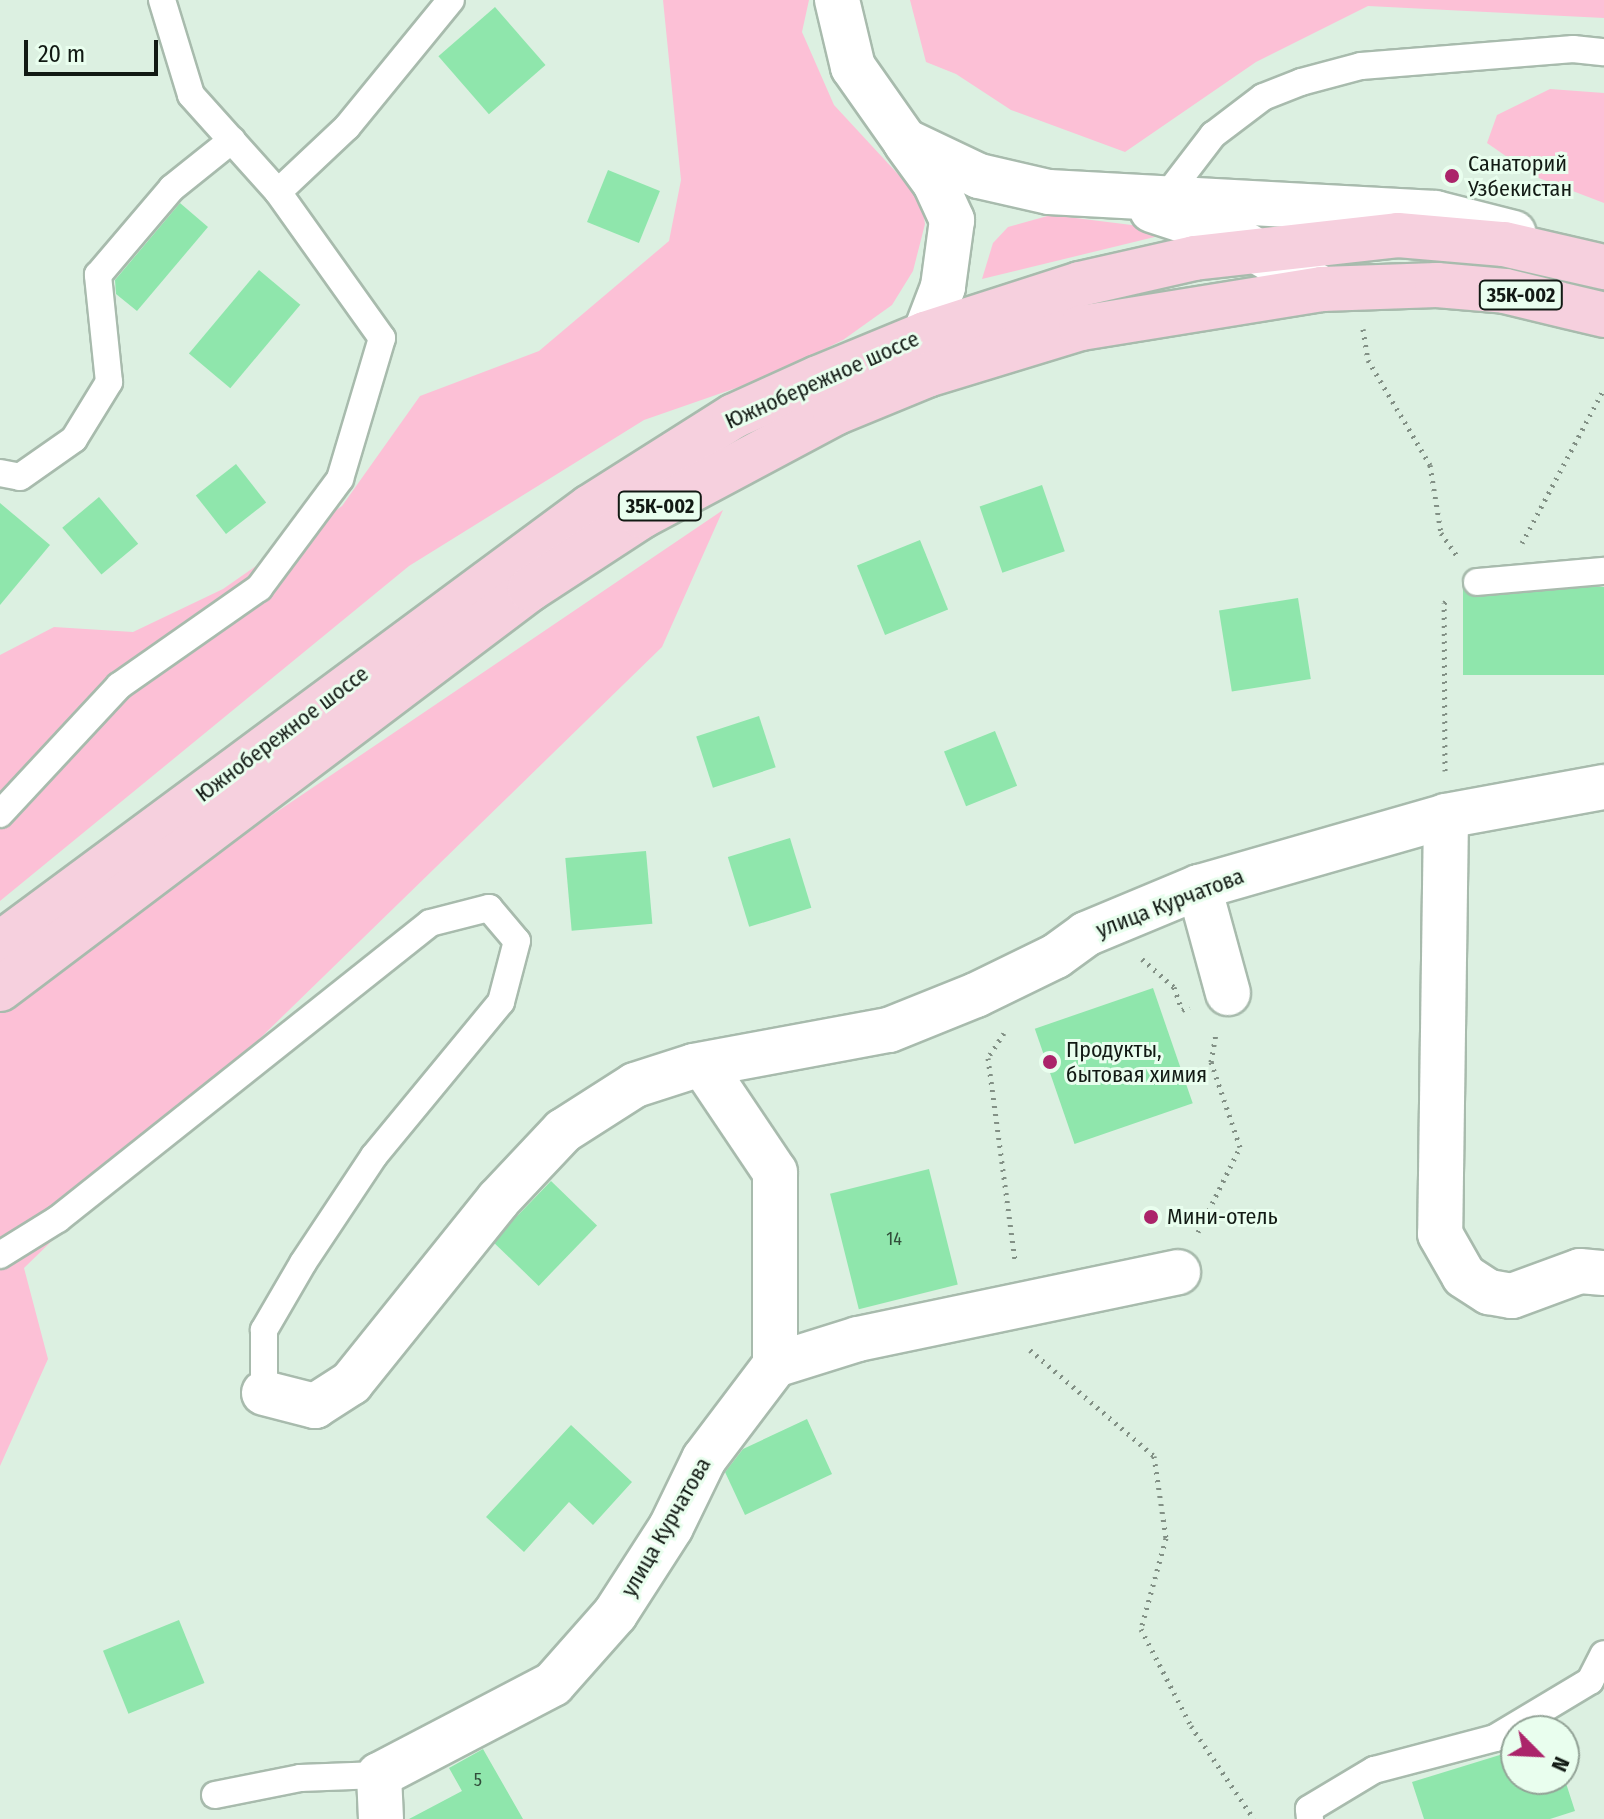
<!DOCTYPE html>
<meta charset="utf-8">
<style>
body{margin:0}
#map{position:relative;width:1604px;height:1819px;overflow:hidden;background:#dcf0e1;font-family:"Fira Sans Condensed",sans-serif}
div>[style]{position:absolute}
.green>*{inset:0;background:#fcc0d6}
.building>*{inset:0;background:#8fe6ac;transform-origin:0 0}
.path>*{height:5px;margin-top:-2.5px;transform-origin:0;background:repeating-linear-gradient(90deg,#829085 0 2px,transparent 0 8px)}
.roads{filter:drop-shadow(2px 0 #a8bbad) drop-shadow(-2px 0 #a8bbad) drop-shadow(0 2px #a8bbad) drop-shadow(0 -2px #a8bbad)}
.service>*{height:26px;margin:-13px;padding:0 13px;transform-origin:13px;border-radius:13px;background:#fff}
.minor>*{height:44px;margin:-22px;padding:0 22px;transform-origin:22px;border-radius:22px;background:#fff}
.secondary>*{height:44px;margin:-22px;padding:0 22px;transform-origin:22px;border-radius:22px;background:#fff}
.trunk>*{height:44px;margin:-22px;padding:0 22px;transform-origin:22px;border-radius:22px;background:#f6d0de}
.dots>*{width:22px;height:22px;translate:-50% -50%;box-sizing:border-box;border:4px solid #e9feee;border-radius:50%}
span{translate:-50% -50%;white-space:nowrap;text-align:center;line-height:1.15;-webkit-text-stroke:6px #e9feee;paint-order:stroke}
.number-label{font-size:18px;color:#314d3a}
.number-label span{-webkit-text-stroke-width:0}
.shield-label span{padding:2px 6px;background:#e9feee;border:2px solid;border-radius:6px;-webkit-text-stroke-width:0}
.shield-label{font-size:20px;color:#121a14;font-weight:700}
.poi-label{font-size:22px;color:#121a14}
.left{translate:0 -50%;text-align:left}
.street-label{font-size:22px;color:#121a14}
.north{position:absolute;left:1500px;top:1715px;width:80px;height:80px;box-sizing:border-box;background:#e9feee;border:2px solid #93a397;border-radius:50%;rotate:114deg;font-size:22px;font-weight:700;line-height:32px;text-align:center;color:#121a14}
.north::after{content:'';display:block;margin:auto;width:28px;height:36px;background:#ab246a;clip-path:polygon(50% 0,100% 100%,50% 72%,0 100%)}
.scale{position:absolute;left:24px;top:40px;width:134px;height:36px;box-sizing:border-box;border:4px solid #121a14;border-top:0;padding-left:10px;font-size:24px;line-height:28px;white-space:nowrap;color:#121a14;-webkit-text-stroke:6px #e9feee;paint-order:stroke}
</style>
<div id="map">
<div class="green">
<i style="clip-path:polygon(663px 0,809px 0,802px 32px,834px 105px,921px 199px,925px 224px,913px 271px,892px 305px,843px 340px,765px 378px,644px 420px,409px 566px,0 901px,0 655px,54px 627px,133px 632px,223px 589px,342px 506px,420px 396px,539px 351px,669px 241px,681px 180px)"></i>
<i style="clip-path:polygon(910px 0,1604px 0,1604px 18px,1368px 6px,1256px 62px,1125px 152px,1011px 110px,956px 74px,926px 62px)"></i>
<i style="clip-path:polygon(1550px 89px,1604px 93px,1604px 203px,1536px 177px,1487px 143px,1497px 115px)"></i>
<i style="clip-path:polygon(1051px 215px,1156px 228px,1167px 234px,982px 279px,993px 243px,1008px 227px)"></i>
<i style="clip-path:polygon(723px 510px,662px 647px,24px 1268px,48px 1359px,0 1466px,0 1012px,123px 916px)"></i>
</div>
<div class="building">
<i style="left:495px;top:7px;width:77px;height:75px;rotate:49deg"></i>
<i style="left:608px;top:170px;width:56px;height:56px;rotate:22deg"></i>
<i style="clip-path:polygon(180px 203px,208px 227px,137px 311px,116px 294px,115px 280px)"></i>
<i style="left:259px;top:270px;width:54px;height:109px;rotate:40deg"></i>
<i style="left:236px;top:464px;width:49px;height:51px;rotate:52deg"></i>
<i style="left:1042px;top:485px;width:70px;height:66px;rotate:71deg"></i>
<i style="left:99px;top:497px;width:61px;height:48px;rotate:50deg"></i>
<i style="clip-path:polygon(0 503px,50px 545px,0 605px)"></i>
<i style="left:920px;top:540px;width:75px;height:68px;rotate:68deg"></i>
<i style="left:1604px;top:587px;width:88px;height:141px;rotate:90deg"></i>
<i style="left:1298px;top:598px;width:82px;height:80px;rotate:81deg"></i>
<i style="left:759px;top:716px;width:54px;height:66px;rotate:72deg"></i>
<i style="left:995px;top:731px;width:59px;height:55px;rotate:68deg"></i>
<i style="left:790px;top:838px;width:73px;height:65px;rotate:73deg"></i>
<i style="left:646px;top:851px;width:73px;height:81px;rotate:85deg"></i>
<i style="left:1153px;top:988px;width:122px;height:125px;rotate:71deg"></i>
<i style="left:929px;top:1169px;width:119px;height:102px;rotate:76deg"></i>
<i style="left:551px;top:1181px;width:64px;height:84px;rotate:44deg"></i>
<i style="clip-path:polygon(807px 1419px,832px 1474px,745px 1515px,725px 1472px,743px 1449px)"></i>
<i style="clip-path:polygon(571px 1425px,632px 1482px,593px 1525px,569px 1502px,524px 1552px,486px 1517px)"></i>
<i style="left:179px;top:1620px;width:68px;height:82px;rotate:68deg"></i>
<i style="clip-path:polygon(483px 1749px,523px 1819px,409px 1819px,462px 1791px,449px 1768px)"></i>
<i style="clip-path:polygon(1516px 1750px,1516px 1779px,1564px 1777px,1575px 1811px,1550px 1819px,1424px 1819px,1412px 1782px)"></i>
</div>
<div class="path">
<i style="left:1363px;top:329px;width:31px;rotate:81deg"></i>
<i style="left:1368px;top:360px;width:122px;rotate:59.4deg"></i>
<i style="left:1430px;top:465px;width:69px;rotate:80.8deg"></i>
<i style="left:1441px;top:533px;width:28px;rotate:55deg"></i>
<i style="left:1522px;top:543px;width:174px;rotate:-62deg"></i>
<i style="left:1445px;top:771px;width:168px;rotate:-90.3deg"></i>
<i style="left:1444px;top:603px;width:5px;rotate:-37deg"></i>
<i style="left:1142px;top:959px;width:43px;rotate:41.2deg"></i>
<i style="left:1174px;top:987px;width:24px;rotate:71deg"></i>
<i style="left:1182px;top:1010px;width:8px;rotate:-23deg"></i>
<i style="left:1004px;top:1033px;width:30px;rotate:123deg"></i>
<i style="left:988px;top:1058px;width:205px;rotate:82.4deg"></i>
<i style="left:1198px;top:1232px;width:95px;rotate:-63.7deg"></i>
<i style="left:1240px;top:1147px;width:90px;rotate:-108.8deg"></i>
<i style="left:1211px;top:1062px;width:29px;rotate:-80deg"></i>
<i style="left:1030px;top:1350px;width:163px;rotate:40.5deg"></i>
<i style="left:1154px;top:1456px;width:83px;rotate:81.7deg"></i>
<i style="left:1166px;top:1538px;width:94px;rotate:105.4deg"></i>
<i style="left:1141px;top:1629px;width:109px;rotate:62.7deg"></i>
<i style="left:1191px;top:1726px;width:112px;rotate:55.9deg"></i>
</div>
<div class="roads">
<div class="service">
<i style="left:162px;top:0;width:99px;rotate:73deg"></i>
<i style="left:191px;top:95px;width:130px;rotate:48.1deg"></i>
<i style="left:278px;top:192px;width:95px;rotate:-43.3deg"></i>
<i style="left:347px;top:127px;width:164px;rotate:-50.7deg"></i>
<i style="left:1167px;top:195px;width:76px;rotate:-52.5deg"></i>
<i style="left:1213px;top:135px;width:63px;rotate:-37.2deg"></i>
<i style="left:1263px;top:97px;width:41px;rotate:-21.5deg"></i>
<i style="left:1301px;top:82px;width:62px;rotate:-14.9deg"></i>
<i style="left:1361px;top:66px;width:213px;rotate:-4.6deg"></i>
<i style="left:1573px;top:49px;width:31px;rotate:6deg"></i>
<i style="left:0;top:473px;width:20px;rotate:11deg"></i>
<i style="left:20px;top:477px;width:66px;rotate:-35.1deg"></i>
<i style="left:74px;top:439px;width:67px;rotate:-58.4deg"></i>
<i style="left:109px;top:382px;width:108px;rotate:-95.9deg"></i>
<i style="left:98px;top:275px;width:114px;rotate:-49.6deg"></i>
<i style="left:172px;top:188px;width:77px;rotate:-38.7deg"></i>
<i style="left:1477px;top:582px;width:127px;rotate:-5deg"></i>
<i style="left:0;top:814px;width:175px;rotate:-47.1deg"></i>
<i style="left:119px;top:686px;width:171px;rotate:-35deg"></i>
<i style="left:259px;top:588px;width:136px;rotate:-53.4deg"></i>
<i style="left:340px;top:479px;width:147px;rotate:-73.4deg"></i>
<i style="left:382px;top:338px;width:179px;rotate:-125.5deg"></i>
<i style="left:0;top:1255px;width:68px;rotate:-31.8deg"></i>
<i style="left:58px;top:1219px;width:475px;rotate:-38.5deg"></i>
<i style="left:430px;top:923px;width:61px;rotate:-14.3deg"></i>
<i style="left:489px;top:908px;width:43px;rotate:49.7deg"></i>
<i style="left:517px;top:941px;width:63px;rotate:104.7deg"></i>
<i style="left:501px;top:1002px;width:200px;rotate:129.5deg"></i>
<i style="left:374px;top:1156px;width:128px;rotate:123.6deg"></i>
<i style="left:303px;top:1263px;width:78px;rotate:120.2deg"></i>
<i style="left:264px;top:1330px;width:63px;rotate:90deg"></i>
<i style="left:215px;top:1795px;width:87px;rotate:-11.3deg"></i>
<i style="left:300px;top:1778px;width:79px;rotate:-2.2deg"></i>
<i style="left:1310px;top:1819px;width:10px;rotate:-96deg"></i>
<i style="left:1309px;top:1809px;width:76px;rotate:-31deg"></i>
<i style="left:1374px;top:1770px;width:125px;rotate:-14.8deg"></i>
<i style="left:1495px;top:1738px;width:111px;rotate:-31deg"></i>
<i style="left:1590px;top:1681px;width:30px;rotate:-63deg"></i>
</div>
<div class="minor">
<i style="left:1446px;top:816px;width:418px;rotate:90.8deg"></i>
<i style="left:1440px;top:1234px;width:48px;rotate:60.3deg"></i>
<i style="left:1464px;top:1276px;width:30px;rotate:33deg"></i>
<i style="left:1489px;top:1292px;width:23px;rotate:10deg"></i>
<i style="left:1512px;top:1296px;width:72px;rotate:-20.2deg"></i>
<i style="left:1580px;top:1271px;width:24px;rotate:5deg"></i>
<i style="left:1199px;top:887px;width:110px;rotate:74.7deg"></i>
<i style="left:705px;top:1068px;width:125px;rotate:56.1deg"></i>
<i style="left:775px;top:1172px;width:193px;rotate:90deg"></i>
<i style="left:264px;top:1393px;width:53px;rotate:14.3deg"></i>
<i style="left:315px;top:1406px;width:43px;rotate:-32.6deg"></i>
<i style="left:351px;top:1383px;width:235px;rotate:-51.2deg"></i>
<i style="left:498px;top:1200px;width:95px;rotate:-46.7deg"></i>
<i style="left:563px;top:1131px;width:85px;rotate:-32.6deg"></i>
<i style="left:635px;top:1085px;width:62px;rotate:-17.9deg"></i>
<i style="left:694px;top:1066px;width:198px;rotate:-10.5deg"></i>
<i style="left:889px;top:1030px;width:94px;rotate:-21.9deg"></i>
<i style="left:976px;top:995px;width:89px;rotate:-26deg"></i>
<i style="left:1056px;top:956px;width:37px;rotate:-36deg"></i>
<i style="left:1086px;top:934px;width:122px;rotate:-22.6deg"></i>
<i style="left:1199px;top:887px;width:257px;rotate:-16deg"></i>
<i style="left:1446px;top:816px;width:161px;rotate:-10.4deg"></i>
<i style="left:381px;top:1819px;width:44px;rotate:-92.6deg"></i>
<i style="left:379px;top:1775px;width:196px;rotate:-27.6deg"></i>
<i style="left:553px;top:1684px;width:94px;rotate:-48.5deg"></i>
<i style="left:615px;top:1614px;width:103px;rotate:-57.2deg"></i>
<i style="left:671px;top:1527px;width:76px;rotate:-64.1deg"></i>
<i style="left:704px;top:1459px;width:118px;rotate:-52.9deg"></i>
<i style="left:775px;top:1365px;width:87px;rotate:-17.4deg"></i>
<i style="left:858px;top:1339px;width:327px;rotate:-11.8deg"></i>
</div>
<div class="secondary">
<i style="left:837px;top:0;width:69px;rotate:76.6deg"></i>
<i style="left:853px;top:67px;width:90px;rotate:54.9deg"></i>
<i style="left:905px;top:141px;width:82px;rotate:25.3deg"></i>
<i style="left:979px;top:176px;width:72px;rotate:12.9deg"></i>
<i style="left:1049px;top:192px;width:387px;rotate:3.1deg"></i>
<i style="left:1435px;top:213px;width:81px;rotate:14.2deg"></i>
<i style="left:906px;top:143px;width:49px;rotate:54.1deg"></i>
<i style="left:935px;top:183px;width:41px;rotate:65.3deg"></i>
<i style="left:952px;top:220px;width:68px;rotate:97.7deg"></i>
<i style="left:943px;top:287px;width:50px;rotate:111deg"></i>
<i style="left:925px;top:334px;width:31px;rotate:126deg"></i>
<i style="left:1152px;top:210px;width:83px;rotate:18.2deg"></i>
<i style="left:1231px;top:236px;width:105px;rotate:30.2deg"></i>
</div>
<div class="trunk">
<i style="left:0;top:944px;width:734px;rotate:-36.53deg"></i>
<i style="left:590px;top:507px;width:170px;rotate:-32.3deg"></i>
<i style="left:734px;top:416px;width:92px;rotate:-24.3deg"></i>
<i style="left:818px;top:378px;width:116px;rotate:-22.4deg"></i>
<i style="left:925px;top:334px;width:163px;rotate:-17.9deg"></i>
<i style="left:1080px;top:284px;width:117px;rotate:-12.8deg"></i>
<i style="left:1194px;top:258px;width:205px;rotate:-6.4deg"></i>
<i style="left:1398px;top:235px;width:106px;rotate:4.9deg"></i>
<i style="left:1504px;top:244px;width:103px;rotate:13deg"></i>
<i style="left:0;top:989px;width:664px;rotate:-37.04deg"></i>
<i style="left:530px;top:589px;width:134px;rotate:-33.1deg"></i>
<i style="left:642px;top:516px;width:219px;rotate:-28.1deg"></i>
<i style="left:835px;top:413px;width:100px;rotate:-22.4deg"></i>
<i style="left:927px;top:375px;width:161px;rotate:-17deg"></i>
<i style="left:1081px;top:328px;width:244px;rotate:-9.2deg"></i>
<i style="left:1322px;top:289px;width:115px;rotate:-2deg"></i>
<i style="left:1437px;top:285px;width:68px;rotate:5deg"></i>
<i style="left:1505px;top:291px;width:102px;rotate:13.6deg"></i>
</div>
</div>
<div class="dots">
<i style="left:1452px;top:176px;background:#ab246a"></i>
<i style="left:1050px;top:1062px;background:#ab246a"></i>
<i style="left:1151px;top:1217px;background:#ab246a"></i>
</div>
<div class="number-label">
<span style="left:894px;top:1239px">14</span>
<span style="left:478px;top:1780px">5</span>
</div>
<div class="shield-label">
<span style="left:1521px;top:295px">35К-002</span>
<span style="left:660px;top:506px">35К-002</span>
</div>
<div class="poi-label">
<span class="left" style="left:1468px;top:176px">Санаторий<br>Узбекистан</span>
<span class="left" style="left:1066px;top:1062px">Продукты,<br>бытовая химия</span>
<span class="left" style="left:1167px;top:1217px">Мини-отель</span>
</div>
<div class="street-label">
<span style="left:822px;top:380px;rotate:-24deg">Южнобережное шоссе</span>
<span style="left:282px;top:734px;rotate:-37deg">Южнобережное шоссе</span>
<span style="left:1170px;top:903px;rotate:-21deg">улица Курчатова</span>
<span style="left:666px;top:1527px;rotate:-60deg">улица Курчатова</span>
</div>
<div class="north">N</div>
<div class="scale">20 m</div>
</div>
